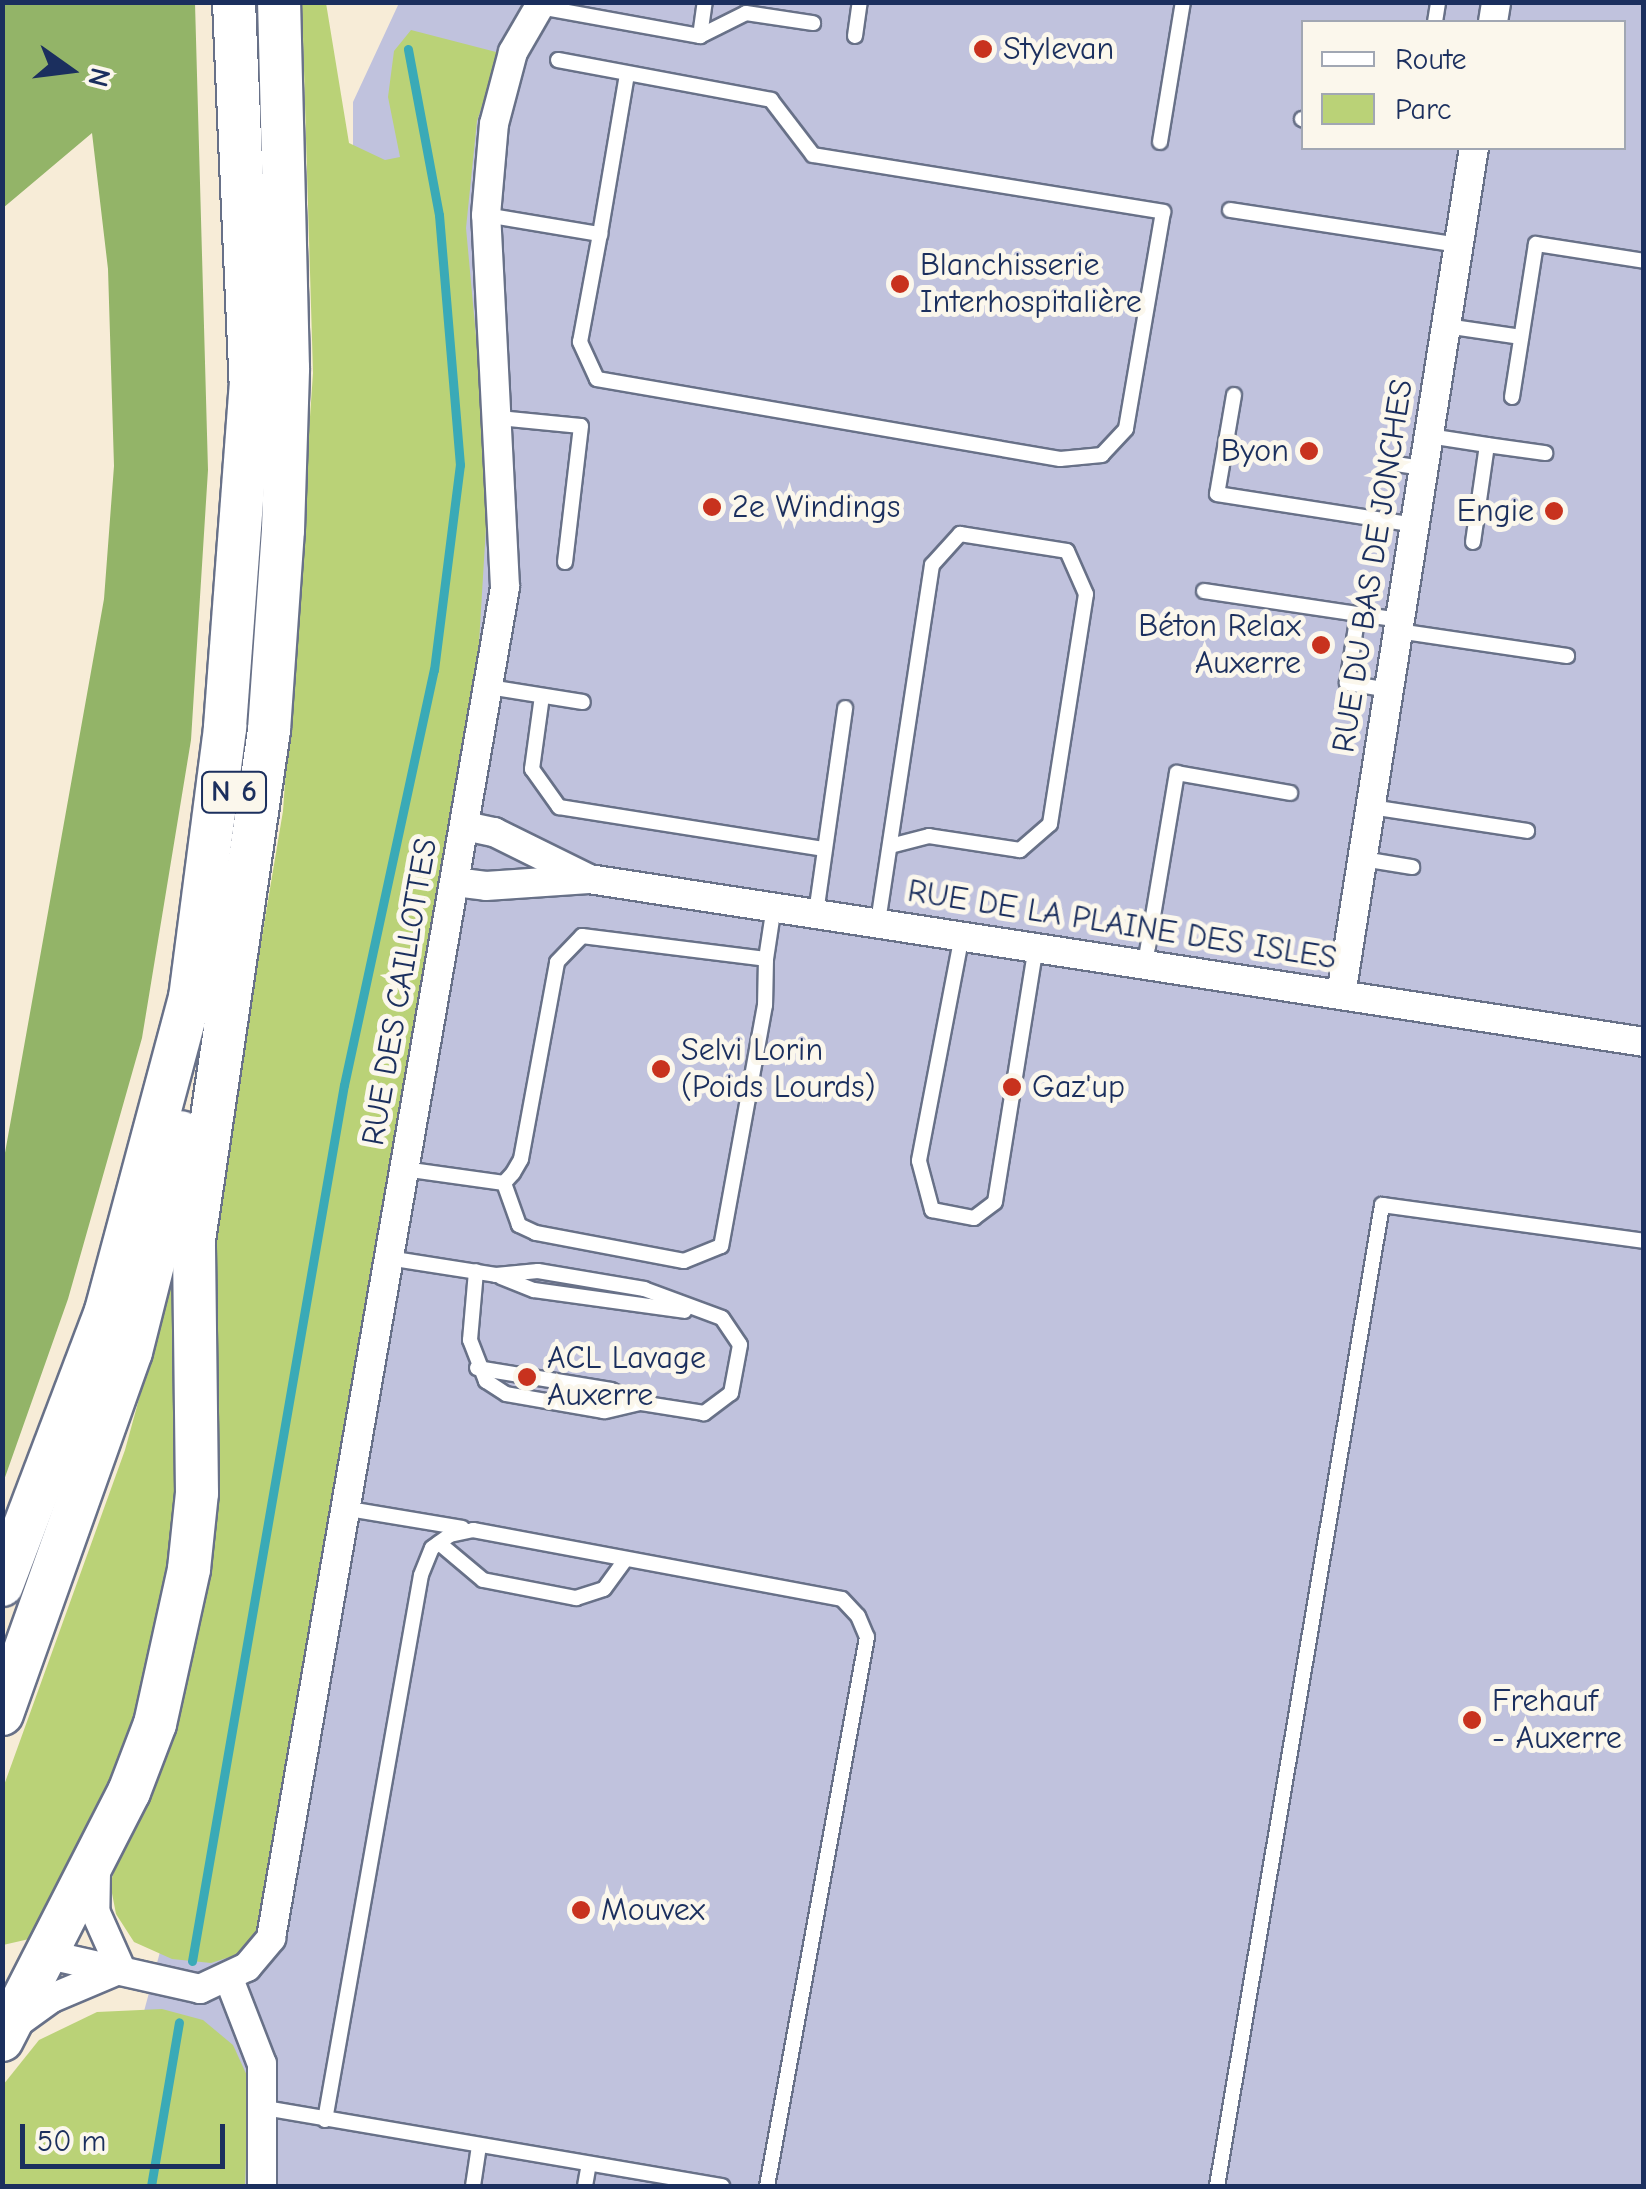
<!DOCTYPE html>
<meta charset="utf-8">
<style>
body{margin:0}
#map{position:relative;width:1646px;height:2189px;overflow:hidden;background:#f7ecd7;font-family:"Comic Neue",sans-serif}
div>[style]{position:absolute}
.industrial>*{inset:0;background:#c0c2dd}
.green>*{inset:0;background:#bad277}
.forest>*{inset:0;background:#93b468}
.stream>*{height:9px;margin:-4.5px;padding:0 4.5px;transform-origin:4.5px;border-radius:4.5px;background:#3aaab7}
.roads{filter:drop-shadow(2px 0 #687188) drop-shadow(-2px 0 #687188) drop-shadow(0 2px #687188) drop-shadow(0 -2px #687188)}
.service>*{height:14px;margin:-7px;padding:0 7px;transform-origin:7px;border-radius:7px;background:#fff}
.minor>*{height:28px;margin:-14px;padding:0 14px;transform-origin:14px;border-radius:14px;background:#fff}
.primary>*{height:42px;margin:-21px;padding:0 21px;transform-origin:21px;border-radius:21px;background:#fff}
.dots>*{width:28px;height:28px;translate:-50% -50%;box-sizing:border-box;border:5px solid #fbf7ec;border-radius:50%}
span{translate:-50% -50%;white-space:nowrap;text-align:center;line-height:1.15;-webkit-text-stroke:10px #fbf7ec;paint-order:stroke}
.shield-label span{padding:2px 8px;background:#fbf7ec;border:2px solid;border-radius:8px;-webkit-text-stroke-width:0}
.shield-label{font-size:30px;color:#1b2f5e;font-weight:700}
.poi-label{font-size:32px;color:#1b2f5e}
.left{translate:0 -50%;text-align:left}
.right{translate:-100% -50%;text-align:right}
.street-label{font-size:32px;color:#1b2f5e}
.frame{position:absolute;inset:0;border:5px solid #1b2f5e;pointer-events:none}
.legend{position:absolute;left:1301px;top:20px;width:325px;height:130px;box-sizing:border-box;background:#fbf7ec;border:2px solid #a1a7b3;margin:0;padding:12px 18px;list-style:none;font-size:30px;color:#1b2f5e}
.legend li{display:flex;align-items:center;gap:20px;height:50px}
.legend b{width:50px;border:2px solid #a1a7b3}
.north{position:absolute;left:20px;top:20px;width:100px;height:100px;-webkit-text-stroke:8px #fbf7ec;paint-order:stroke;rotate:104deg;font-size:28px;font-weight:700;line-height:40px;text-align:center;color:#1b2f5e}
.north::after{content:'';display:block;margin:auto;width:35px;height:45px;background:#1b2f5e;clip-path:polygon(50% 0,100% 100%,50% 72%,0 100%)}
.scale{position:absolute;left:20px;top:2124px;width:205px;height:45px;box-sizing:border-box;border:5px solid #1b2f5e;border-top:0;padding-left:12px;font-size:30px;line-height:35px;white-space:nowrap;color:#1b2f5e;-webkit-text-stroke:8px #fbf7ec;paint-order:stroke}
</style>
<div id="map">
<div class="industrial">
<i style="clip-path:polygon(evenodd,399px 3px,1643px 3px,1643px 2186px,97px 2186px,238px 1662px,353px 458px,353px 102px,399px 3px,1304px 22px,1624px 22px,1624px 148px,1304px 148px,1304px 22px)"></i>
</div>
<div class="green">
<i style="clip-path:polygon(302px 3px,326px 3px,349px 143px,385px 160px,400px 157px,388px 97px,394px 51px,411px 30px,500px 53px,477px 121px,466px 228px,489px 477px,478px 660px,266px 1919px,239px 1954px,211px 1963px,172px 1959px,134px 1942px,116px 1914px,110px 1883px,187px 1682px,206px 1596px,218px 1441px,213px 1276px,221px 1181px,283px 811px,313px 373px)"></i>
<i style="clip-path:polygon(181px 1246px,187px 1466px,154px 1690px,38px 1937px,3px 1945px,3px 1788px,125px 1450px)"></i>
<i style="clip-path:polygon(162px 2009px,203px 2020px,233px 2045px,249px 2080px,245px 2186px,3px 2186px,3px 2085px,39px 2040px,97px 2012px)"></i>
</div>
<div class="forest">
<i style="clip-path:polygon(3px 2px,195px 3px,208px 470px,191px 740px,142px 1038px,68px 1299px,3px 1483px,3px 1164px,104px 599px,114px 466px,108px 269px,92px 133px,3px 208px)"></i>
</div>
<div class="stream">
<i style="left:192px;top:1961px;width:889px;rotate:-80.16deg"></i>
<i style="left:344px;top:1085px;width:425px;rotate:-77.8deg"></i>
<i style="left:434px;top:670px;width:207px;rotate:-82.8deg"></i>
<i style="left:460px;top:465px;width:251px;rotate:-94.8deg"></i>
<i style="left:439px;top:215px;width:169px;rotate:-100.6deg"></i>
<i style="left:151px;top:2186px;width:166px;rotate:-80.3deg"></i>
</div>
<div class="roads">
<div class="service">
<i style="left:540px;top:7px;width:163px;rotate:10.3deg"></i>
<i style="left:700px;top:36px;width:51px;rotate:-26.6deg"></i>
<i style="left:746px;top:13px;width:68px;rotate:8.5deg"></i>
<i style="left:1435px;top:22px;width:20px;rotate:-81deg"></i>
<i style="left:700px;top:36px;width:34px;rotate:-82deg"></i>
<i style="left:855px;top:36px;width:34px;rotate:-82deg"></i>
<i style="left:558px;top:60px;width:217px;rotate:10.6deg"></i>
<i style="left:771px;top:100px;width:69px;rotate:52.6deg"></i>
<i style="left:813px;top:155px;width:355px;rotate:9.2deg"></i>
<i style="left:1163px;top:212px;width:220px;rotate:99.7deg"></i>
<i style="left:1126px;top:429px;width:35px;rotate:133deg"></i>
<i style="left:1102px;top:455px;width:42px;rotate:174.6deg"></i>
<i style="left:1060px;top:459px;width:470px;rotate:-170.2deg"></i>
<i style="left:597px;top:379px;width:41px;rotate:-114.7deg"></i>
<i style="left:580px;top:342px;width:110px;rotate:-79.5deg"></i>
<i style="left:1302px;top:119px;width:2px;rotate:27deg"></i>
<i style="left:1160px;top:142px;width:142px;rotate:-80.7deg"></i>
<i style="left:1230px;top:210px;width:231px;rotate:8.7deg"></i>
<i style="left:486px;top:215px;width:116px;rotate:9.5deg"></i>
<i style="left:600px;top:234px;width:162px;rotate:-80.4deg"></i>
<i style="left:1446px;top:326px;width:76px;rotate:8.3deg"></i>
<i style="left:1234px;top:395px;width:100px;rotate:99.7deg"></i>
<i style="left:1217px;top:494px;width:200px;rotate:8.9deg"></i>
<i style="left:1512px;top:397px;width:155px;rotate:-81.1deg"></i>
<i style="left:1536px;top:244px;width:109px;rotate:8.9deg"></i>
<i style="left:499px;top:418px;width:82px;rotate:5.6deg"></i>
<i style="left:581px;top:426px;width:137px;rotate:96.7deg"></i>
<i style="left:1429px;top:436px;width:59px;rotate:8.8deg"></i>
<i style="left:1487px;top:445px;width:98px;rotate:98.2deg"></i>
<i style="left:1487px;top:445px;width:59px;rotate:7.9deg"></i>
<i style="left:1390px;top:463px;width:33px;rotate:9deg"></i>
<i style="left:1204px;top:591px;width:156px;rotate:8.5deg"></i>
<i style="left:1398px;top:631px;width:171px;rotate:8.4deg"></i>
<i style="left:489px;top:687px;width:95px;rotate:9.1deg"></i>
<i style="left:1389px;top:690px;width:43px;rotate:-170.5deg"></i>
<i style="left:1347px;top:683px;width:70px;rotate:-80.9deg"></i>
<i style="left:1358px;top:614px;width:42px;rotate:8.1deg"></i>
<i style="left:542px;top:696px;width:74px;rotate:97.8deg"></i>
<i style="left:532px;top:769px;width:47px;rotate:54.6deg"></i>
<i style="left:559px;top:807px;width:269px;rotate:9deg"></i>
<i style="left:1371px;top:807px;width:158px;rotate:8.7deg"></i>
<i style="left:1363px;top:859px;width:50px;rotate:9.3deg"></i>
<i style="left:816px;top:913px;width:207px;rotate:-81.9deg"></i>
<i style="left:878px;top:922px;width:361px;rotate:-81.4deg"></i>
<i style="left:932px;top:565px;width:42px;rotate:-47.9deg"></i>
<i style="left:960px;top:534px;width:108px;rotate:9deg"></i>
<i style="left:1067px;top:551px;width:47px;rotate:66.2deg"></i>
<i style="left:1086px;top:594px;width:233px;rotate:98.9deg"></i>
<i style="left:1050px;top:824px;width:40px;rotate:139deg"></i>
<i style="left:1020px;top:850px;width:92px;rotate:-171.3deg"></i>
<i style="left:929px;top:836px;width:40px;rotate:165.6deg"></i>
<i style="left:962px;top:935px;width:230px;rotate:100.8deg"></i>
<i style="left:919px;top:1161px;width:51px;rotate:75.1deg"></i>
<i style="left:932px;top:1210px;width:43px;rotate:10.8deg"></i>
<i style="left:974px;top:1218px;width:26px;rotate:-37deg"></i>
<i style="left:995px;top:1202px;width:258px;rotate:-80.9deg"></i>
<i style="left:766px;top:959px;width:54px;rotate:-81.4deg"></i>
<i style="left:1145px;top:964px;width:194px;rotate:-80.5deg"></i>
<i style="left:1177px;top:773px;width:115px;rotate:10deg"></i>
<i style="left:404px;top:1169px;width:101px;rotate:8deg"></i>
<i style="left:504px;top:1183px;width:13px;rotate:-48deg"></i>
<i style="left:513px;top:1173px;width:16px;rotate:-60deg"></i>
<i style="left:521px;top:1159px;width:200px;rotate:-79.6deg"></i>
<i style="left:557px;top:962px;width:36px;rotate:-46deg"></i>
<i style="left:582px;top:936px;width:185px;rotate:7.1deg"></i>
<i style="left:766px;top:959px;width:46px;rotate:91.2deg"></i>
<i style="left:765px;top:1005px;width:245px;rotate:100.3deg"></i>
<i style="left:721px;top:1246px;width:40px;rotate:158deg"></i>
<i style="left:684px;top:1261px;width:151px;rotate:-169.3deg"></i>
<i style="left:536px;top:1233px;width:19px;rotate:-155deg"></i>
<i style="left:519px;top:1225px;width:45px;rotate:-109.7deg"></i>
<i style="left:388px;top:1258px;width:109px;rotate:8.9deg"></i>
<i style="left:496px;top:1275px;width:42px;rotate:-5.4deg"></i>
<i style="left:538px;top:1271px;width:108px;rotate:9.6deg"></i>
<i style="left:644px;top:1289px;width:83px;rotate:20.4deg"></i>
<i style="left:722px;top:1318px;width:32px;rotate:56deg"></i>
<i style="left:740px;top:1345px;width:49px;rotate:100.6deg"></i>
<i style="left:731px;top:1393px;width:34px;rotate:143deg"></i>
<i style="left:704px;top:1413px;width:65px;rotate:-171.1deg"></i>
<i style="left:640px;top:1403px;width:37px;rotate:167deg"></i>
<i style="left:604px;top:1411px;width:99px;rotate:-170.2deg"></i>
<i style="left:506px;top:1394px;width:24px;rotate:-147deg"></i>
<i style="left:486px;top:1381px;width:44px;rotate:-111.3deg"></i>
<i style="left:470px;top:1340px;width:69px;rotate:-85deg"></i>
<i style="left:501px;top:1277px;width:35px;rotate:22deg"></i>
<i style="left:534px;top:1290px;width:152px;rotate:7.9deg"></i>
<i style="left:477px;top:1368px;width:136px;rotate:9.3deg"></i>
<i style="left:611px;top:1390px;width:31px;rotate:25deg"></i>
<i style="left:343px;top:1508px;width:121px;rotate:9.5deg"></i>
<i style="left:439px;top:1543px;width:57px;rotate:40.1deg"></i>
<i style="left:483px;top:1580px;width:95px;rotate:11deg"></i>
<i style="left:576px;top:1598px;width:29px;rotate:-18deg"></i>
<i style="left:604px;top:1589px;width:37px;rotate:-54deg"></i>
<i style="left:265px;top:2108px;width:464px;rotate:9.7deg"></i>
<i style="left:325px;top:2120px;width:553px;rotate:-80.01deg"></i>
<i style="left:421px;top:1575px;width:29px;rotate:-68deg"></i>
<i style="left:432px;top:1548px;width:22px;rotate:-36deg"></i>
<i style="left:450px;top:1535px;width:24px;rotate:-12deg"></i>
<i style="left:473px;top:1530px;width:375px;rotate:10.6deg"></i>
<i style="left:842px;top:1599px;width:23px;rotate:47deg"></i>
<i style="left:858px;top:1616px;width:23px;rotate:67deg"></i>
<i style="left:867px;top:1637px;width:558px;rotate:100.32deg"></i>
<i style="left:473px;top:2186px;width:40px;rotate:-81.5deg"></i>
<i style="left:585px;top:2186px;width:22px;rotate:-80deg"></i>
<i style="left:1217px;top:2186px;width:995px;rotate:-80.45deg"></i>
<i style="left:1382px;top:1205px;width:264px;rotate:7.8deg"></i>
</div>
<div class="minor">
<i style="left:1493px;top:22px;width:20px;rotate:-81deg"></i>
<i style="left:465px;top:826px;width:30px;rotate:12deg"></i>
<i style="left:494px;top:832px;width:104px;rotate:26.3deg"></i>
<i style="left:455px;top:882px;width:31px;rotate:7deg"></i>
<i style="left:486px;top:886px;width:103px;rotate:-3.9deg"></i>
<i style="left:589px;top:879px;width:1068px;rotate:8.78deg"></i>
<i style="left:1341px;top:995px;width:857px;rotate:-81.08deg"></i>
<i style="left:96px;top:1872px;width:39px;rotate:91deg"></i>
<i style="left:95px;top:1911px;width:64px;rotate:65.9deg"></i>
<i style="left:45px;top:1954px;width:159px;rotate:12.7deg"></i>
<i style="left:200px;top:1989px;width:52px;rotate:-25.1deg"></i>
<i style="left:247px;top:1967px;width:38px;rotate:-50deg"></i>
<i style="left:271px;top:1938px;width:1371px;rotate:-80.17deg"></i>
<i style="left:505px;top:587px;width:372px;rotate:-92.9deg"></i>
<i style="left:486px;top:215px;width:91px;rotate:-85deg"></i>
<i style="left:494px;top:124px;width:74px;rotate:-75.2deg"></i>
<i style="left:513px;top:52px;width:58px;rotate:-59.9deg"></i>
<i style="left:229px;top:1979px;width:91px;rotate:68.8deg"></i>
<i style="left:262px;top:2064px;width:122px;rotate:90deg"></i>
<i style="left:16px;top:2024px;width:44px;rotate:-35.8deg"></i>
<i style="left:52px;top:1998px;width:75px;rotate:-22.8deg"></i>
</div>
<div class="primary">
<i style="left:234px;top:2px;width:405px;rotate:87.5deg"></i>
<i style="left:168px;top:1201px;width:70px;rotate:-79.3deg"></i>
<i style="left:2px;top:1585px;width:293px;rotate:-69.2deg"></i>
<i style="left:106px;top:1311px;width:324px;rotate:-75deg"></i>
<i style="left:190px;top:998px;width:273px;rotate:-82.6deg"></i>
<i style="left:225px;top:727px;width:349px;rotate:-85.7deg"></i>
<i style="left:2px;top:1714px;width:384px;rotate:-70.4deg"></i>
<i style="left:131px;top:1352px;width:185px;rotate:-75.9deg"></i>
<i style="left:2px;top:2040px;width:279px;rotate:-62.9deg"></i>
<i style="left:129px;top:1792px;width:73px;rotate:-69.1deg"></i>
<i style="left:155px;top:1724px;width:159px;rotate:-77.6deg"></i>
<i style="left:189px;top:1569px;width:76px;rotate:-84deg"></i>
<i style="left:197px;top:1493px;width:253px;rotate:-90.7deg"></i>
<i style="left:194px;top:1240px;width:515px;rotate:-81.63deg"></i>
<i style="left:269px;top:730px;width:200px;rotate:-86deg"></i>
<i style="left:283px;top:530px;width:162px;rotate:-88.2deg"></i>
<i style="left:288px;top:368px;width:366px;rotate:-91.4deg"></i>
</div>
</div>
<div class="dots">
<i style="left:983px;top:49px;background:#c8321e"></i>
<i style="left:900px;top:284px;background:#c8321e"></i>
<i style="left:1309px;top:451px;background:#c8321e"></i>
<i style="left:712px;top:507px;background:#c8321e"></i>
<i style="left:1554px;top:511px;background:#c8321e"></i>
<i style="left:1321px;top:645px;background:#c8321e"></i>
<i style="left:661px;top:1069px;background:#c8321e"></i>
<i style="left:1012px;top:1087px;background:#c8321e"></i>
<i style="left:527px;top:1377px;background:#c8321e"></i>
<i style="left:1472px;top:1720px;background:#c8321e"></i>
<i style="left:581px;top:1910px;background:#c8321e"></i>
</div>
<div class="shield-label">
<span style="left:234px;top:792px">N 6</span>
</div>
<div class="poi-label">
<span class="left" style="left:1003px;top:49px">Stylevan</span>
<span class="left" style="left:920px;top:284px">Blanchisserie<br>Interhospitalière</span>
<span class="right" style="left:1289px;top:451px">Byon</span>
<span class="left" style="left:732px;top:507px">2e Windings</span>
<span class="right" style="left:1534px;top:511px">Engie</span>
<span class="right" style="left:1301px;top:645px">Béton Relax<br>Auxerre</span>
<span class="left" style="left:681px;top:1069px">Selvi Lorin<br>(Poids Lourds)</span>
<span class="left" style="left:1032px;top:1087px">Gaz'up</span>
<span class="left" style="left:547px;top:1377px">ACL Lavage<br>Auxerre</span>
<span class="left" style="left:1492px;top:1720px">Frehauf<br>- Auxerre</span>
<span class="left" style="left:601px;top:1910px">Mouvex</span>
</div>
<div class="street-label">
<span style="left:1373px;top:566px;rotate:-81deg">RUE DU BAS DE JONCHES</span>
<span style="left:1122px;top:925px;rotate:9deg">RUE DE LA PLAINE DES ISLES</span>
<span style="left:400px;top:992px;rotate:-80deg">RUE DES CAILLOTTES</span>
</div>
<div class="frame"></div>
<ul class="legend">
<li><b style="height:12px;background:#fff"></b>Route</li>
<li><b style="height:28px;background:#bad277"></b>Parc</li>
</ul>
<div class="north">N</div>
<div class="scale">50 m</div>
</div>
